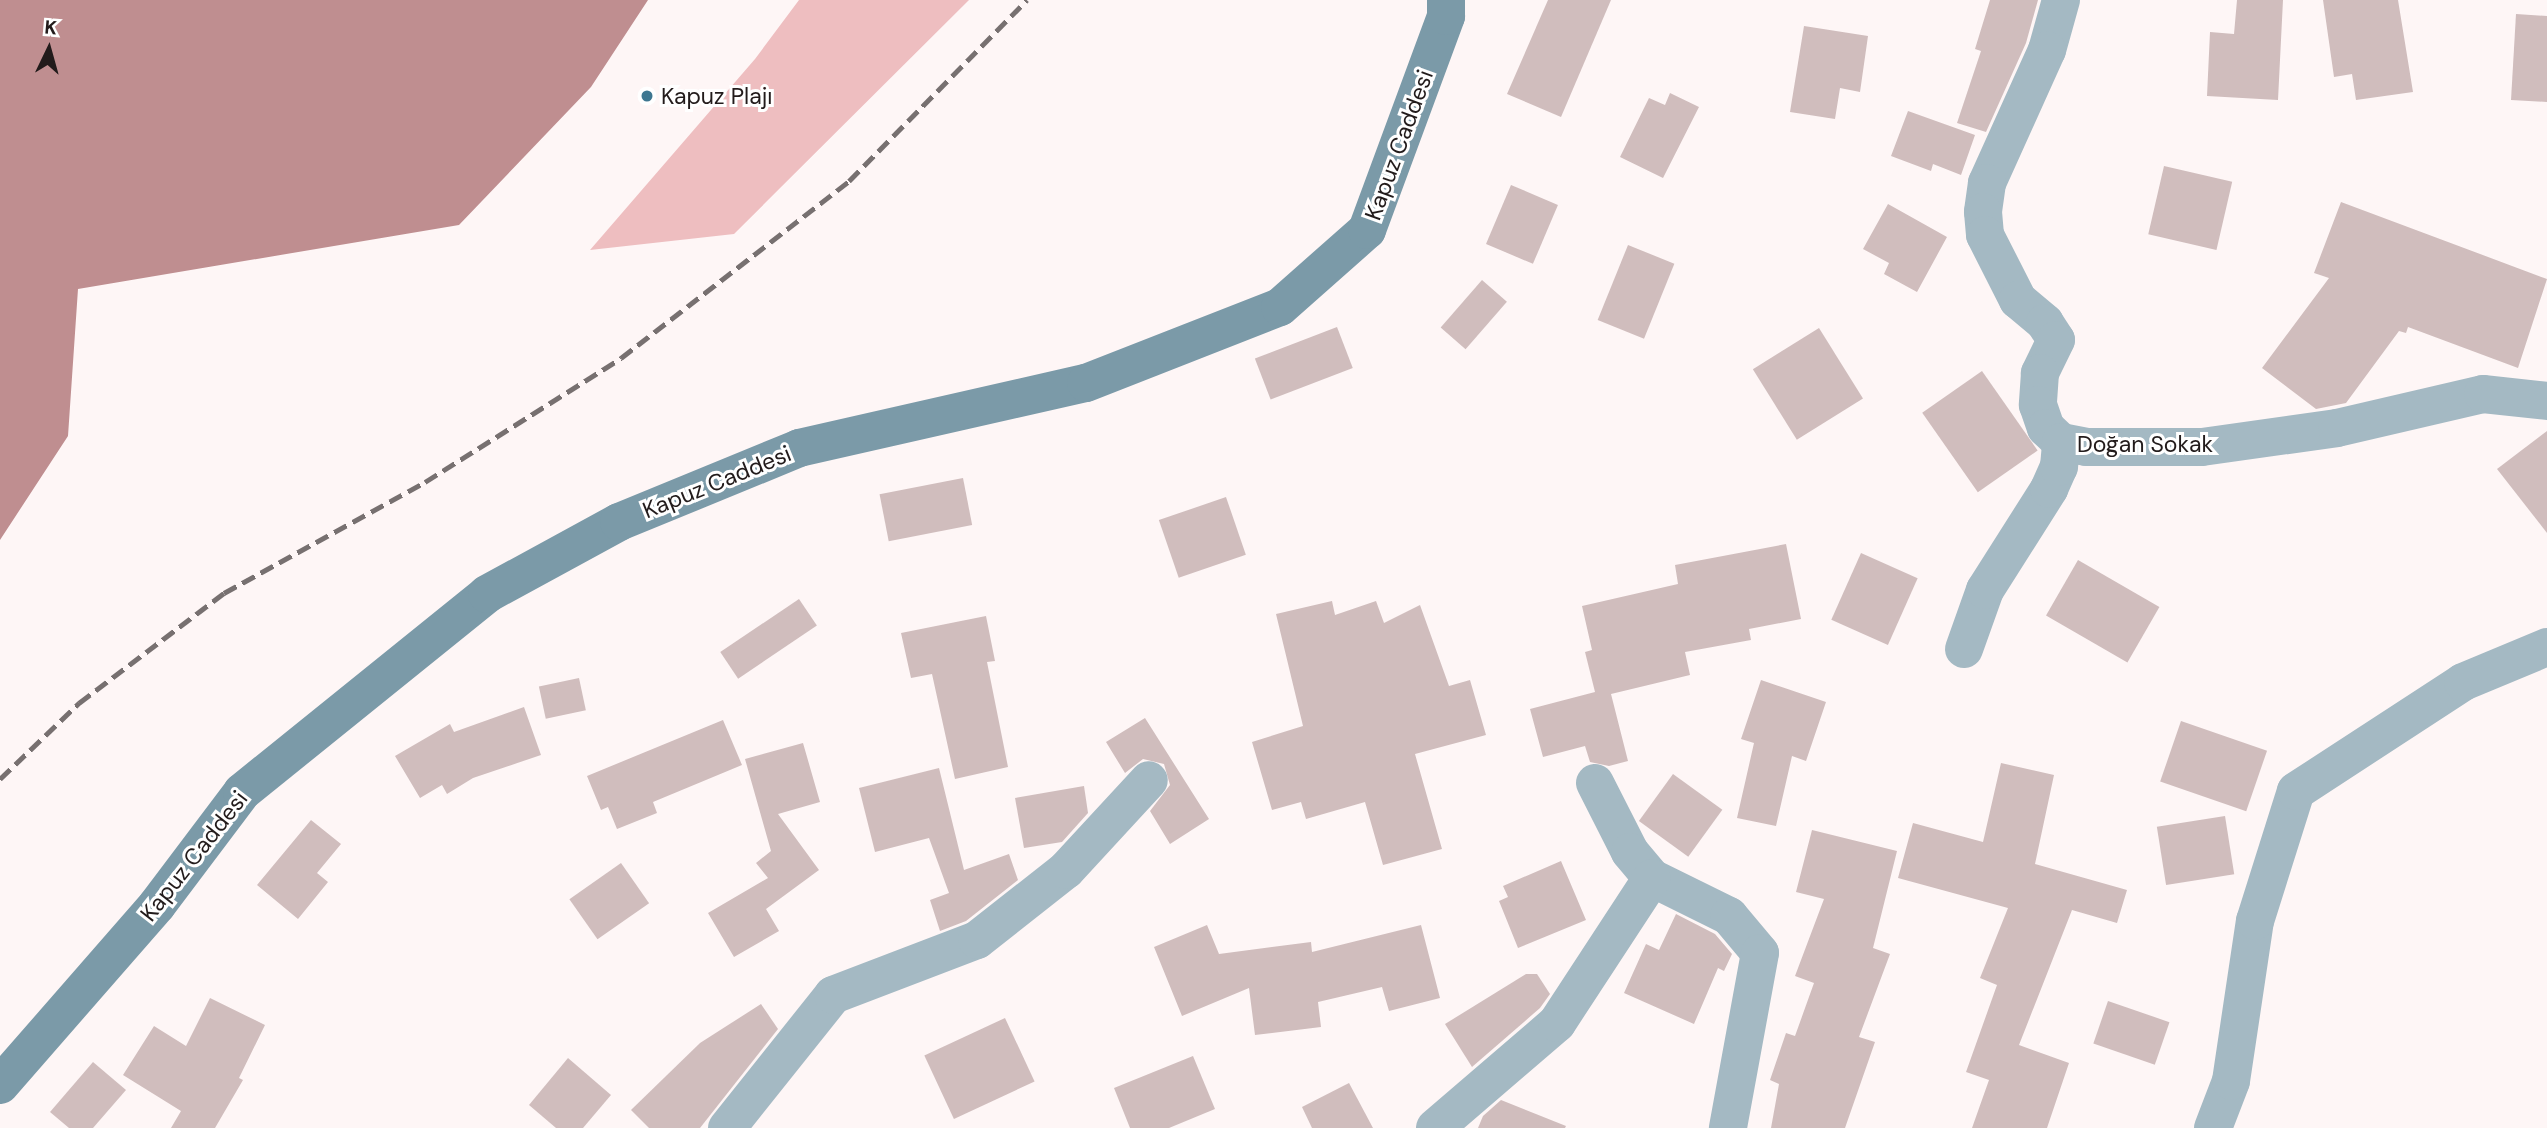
<!DOCTYPE html>
<meta charset="utf-8">
<style>
body{margin:0}
#map{position:relative;width:2547px;height:1128px;overflow:hidden;background:#fef6f6;font-family:"DM Sans",sans-serif}
div>[style]{position:absolute}
.green>*{inset:0;background:#eebec0}
.water>*{inset:0;background:#bf8e90}
.building>*{inset:0;background:#d0bdbd;transform-origin:0 0}
.minor>*{height:38px;margin:-19px;padding:0 19px;transform-origin:19px;border-radius:19px;background:#a4b9c3}
.tertiary>*{height:38px;margin:-19px;padding:0 19px;transform-origin:19px;border-radius:19px;background:#a4b9c3}
.secondary>*{height:38px;margin:-19px;padding:0 19px;transform-origin:19px;border-radius:19px;background:#7b9aa8}
.rail>*{height:5px;margin-top:-2.5px;transform-origin:0;background:repeating-linear-gradient(90deg,#777070 0 14px,transparent 0 21px)}
.dots>*{width:19px;height:19px;translate:-50% -50%;box-sizing:border-box;border:4px solid #fff;border-radius:50%}
span{translate:-50% -50%;white-space:nowrap;text-align:center;line-height:1.15;-webkit-text-stroke:6px #fff;paint-order:stroke}
.poi-label{font-size:23px;color:#221b1b}
.left{translate:0 -50%;text-align:left}
.street-label{font-size:23px;color:#221b1b}
.north{position:absolute;left:14px;top:14px;width:70px;height:70px;-webkit-text-stroke:5px #fff;paint-order:stroke;rotate:5deg;font-size:19px;font-weight:700;line-height:28px;text-align:center;color:#221b1b}
.north::after{content:'';display:block;margin:auto;width:24px;height:32px;background:#221b1b;clip-path:polygon(50% 0,100% 100%,50% 72%,0 100%)}
</style>
<div id="map">
<div class="green">
<i style="clip-path:polygon(799px 0,969px 0,734px 234px,590px 250px,755px 59px)"></i>
</div>
<div class="water">
<i style="clip-path:polygon(0 0,648px 0,591px 87px,459px 225px,78px 289px,68px 436px,0 540px)"></i>
</div>
<div class="building">
<i style="clip-path:polygon(1548px 0,1611px 0,1561px 117px,1507px 94px)"></i>
<i style="clip-path:polygon(1990px 0,2038px 0,2026px 43px,1986px 132px,1957px 123px,1981px 51px,1975px 49px)"></i>
<i style="clip-path:polygon(2237px 0,2283px 0,2278px 100px,2207px 96px,2210px 32px,2234px 34px)"></i>
<i style="clip-path:polygon(2323px 0,2398px 0,2413px 92px,2356px 100px,2352px 74px,2334px 77px)"></i>
<i style="clip-path:polygon(2516px 14px,2547px 16px,2547px 102px,2511px 100px)"></i>
<i style="clip-path:polygon(1804px 26px,1868px 36px,1860px 92px,1840px 88px,1835px 119px,1790px 112px)"></i>
<i style="clip-path:polygon(1670px 93px,1699px 107px,1663px 178px,1620px 157px,1649px 98px,1665px 105px)"></i>
<i style="clip-path:polygon(1908px 111px,1975px 135px,1961px 175px,1933px 164px,1931px 171px,1891px 156px)"></i>
<i style="left:2164px;top:166px;width:70px;height:70px;rotate:13deg"></i>
<i style="left:1511px;top:185px;width:51px;height:64px;rotate:23deg"></i>
<i style="clip-path:polygon(2341px 202px,2547px 279px,2518px 368px,2408px 327px,2406px 333px,2399px 331px,2346px 403px,2316px 409px,2262px 368px,2329px 278px,2314px 273px)"></i>
<i style="clip-path:polygon(1888px 204px,1947px 237px,1917px 292px,1884px 274px,1889px 263px,1863px 249px)"></i>
<i style="left:1628px;top:245px;width:50px;height:81px;rotate:22deg"></i>
<i style="left:1482px;top:280px;width:33px;height:63px;rotate:41deg"></i>
<i style="left:1337px;top:327px;width:44px;height:88px;rotate:69deg"></i>
<i style="left:1819px;top:328px;width:83px;height:78px;rotate:58deg"></i>
<i style="left:1982px;top:371px;width:97px;height:73px;rotate:55deg"></i>
<i style="clip-path:polygon(2547px 431px,2547px 533px,2497px 469px)"></i>
<i style="left:963px;top:478px;width:48px;height:85px;rotate:79deg"></i>
<i style="left:1226px;top:497px;width:61px;height:71px;rotate:71deg"></i>
<i style="clip-path:polygon(1786px 544px,1801px 619px,1749px 629px,1751px 640px,1685px 652px,1690px 675px,1611px 694px,1628px 761px,1609px 766px,1590px 762px,1585px 746px,1543px 757px,1530px 709px,1595px 692px,1585px 652px,1592px 650px,1582px 606px,1678px 584px,1675px 565px)"></i>
<i style="left:1861px;top:553px;width:62px;height:73px;rotate:24deg"></i>
<i style="left:2078px;top:560px;width:94px;height:64px;rotate:30deg"></i>
<i style="left:799px;top:599px;width:32px;height:95px;rotate:56deg"></i>
<i style="clip-path:polygon(1332px 601px,1335px 615px,1376px 601px,1384px 623px,1420px 605px,1449px 686px,1470px 680px,1486px 735px,1415px 754px,1442px 849px,1383px 865px,1365px 802px,1306px 819px,1301px 802px,1272px 810px,1252px 742px,1303px 726px,1276px 614px)"></i>
<i style="clip-path:polygon(986px 616px,995px 661px,987px 662px,1008px 767px,955px 779px,932px 674px,911px 678px,901px 633px)"></i>
<i style="left:579px;top:678px;width:33px;height:41px;rotate:78deg"></i>
<i style="clip-path:polygon(1761px 680px,1826px 702px,1806px 761px,1792px 756px,1776px 826px,1737px 818px,1754px 743px,1741px 739px)"></i>
<i style="clip-path:polygon(524px 707px,541px 755px,473px 778px,447px 794px,442px 785px,420px 798px,395px 756px,450px 724px,454px 732px)"></i>
<i style="clip-path:polygon(1145px 718px,1209px 819px,1170px 844px,1150px 811px,1170px 785px,1164px 764px,1143px 759px,1125px 773px,1106px 742px)"></i>
<i style="clip-path:polygon(723px 720px,742px 765px,653px 802px,657px 813px,617px 829px,608px 807px,601px 810px,587px 776px)"></i>
<i style="left:2181px;top:721px;width:91px;height:64px;rotate:19deg"></i>
<i style="clip-path:polygon(803px 743px,820px 802px,778px 814px,819px 870px,766px 909px,779px 931px,734px 957px,708px 913px,768px 878px,756px 863px,771px 851px,745px 759px)"></i>
<i style="clip-path:polygon(2001px 763px,2054px 775px,2035px 864px,2127px 890px,2117px 923px,2072px 910px,2019px 1045px,2069px 1063px,2047px 1128px,1972px 1128px,1989px 1080px,1966px 1072px,1997px 985px,1980px 978px,2008px 908px,1898px 878px,1913px 823px,1983px 842px)"></i>
<i style="clip-path:polygon(939px 768px,964px 870px,1009px 854px,1018px 880px,966px 921px,940px 931px,930px 900px,949px 893px,929px 838px,875px 852px,859px 788px)"></i>
<i style="left:1673px;top:774px;width:61px;height:58px;rotate:36deg"></i>
<i style="clip-path:polygon(1084px 786px,1088px 813px,1062px 842px,1024px 848px,1015px 798px)"></i>
<i style="left:2225px;top:816px;width:59px;height:69px;rotate:81deg"></i>
<i style="clip-path:polygon(311px 820px,341px 844px,317px 873px,328px 882px,298px 919px,257px 885px)"></i>
<i style="clip-path:polygon(1812px 830px,1897px 851px,1873px 948px,1890px 954px,1859px 1037px,1875px 1042px,1845px 1128px,1771px 1128px,1779px 1084px,1770px 1080px,1786px 1033px,1795px 1036px,1814px 983px,1795px 976px,1824px 899px,1796px 892px)"></i>
<i style="clip-path:polygon(1561px 861px,1586px 920px,1518px 948px,1499px 901px,1508px 897px,1503px 886px)"></i>
<i style="left:621px;top:863px;width:49px;height:63px;rotate:55deg"></i>
<i style="clip-path:polygon(1676px 914px,1715px 934px,1732px 954px,1724px 971px,1718px 968px,1694px 1024px,1624px 993px,1646px 944px,1659px 950px)"></i>
<i style="clip-path:polygon(1207px 925px,1219px 954px,1311px 942px,1312px 952px,1421px 925px,1440px 998px,1389px 1011px,1382px 987px,1318px 1002px,1321px 1027px,1255px 1035px,1249px 988px,1182px 1016px,1154px 947px)"></i>
<i style="clip-path:polygon(1526px 974px,1537px 974px,1550px 994px,1540px 1008px,1472px 1067px,1445px 1024px)"></i>
<i style="clip-path:polygon(210px 998px,265px 1025px,239px 1078px,243px 1080px,215px 1128px,171px 1128px,181px 1111px,123px 1075px,154px 1026px,186px 1046px)"></i>
<i style="left:2108px;top:1001px;width:65px;height:45px;rotate:19deg"></i>
<i style="clip-path:polygon(761px 1004px,778px 1029px,700px 1128px,649px 1128px,631px 1110px,700px 1043px)"></i>
<i style="left:1005px;top:1018px;width:70px;height:89px;rotate:65deg"></i>
<i style="clip-path:polygon(1193px 1056px,1215px 1109px,1169px 1128px,1130px 1128px,1114px 1088px)"></i>
<i style="clip-path:polygon(568px 1058px,611px 1095px,583px 1128px,556px 1128px,529px 1105px)"></i>
<i style="clip-path:polygon(93px 1062px,126px 1090px,93px 1128px,69px 1128px,50px 1112px)"></i>
<i style="clip-path:polygon(1349px 1083px,1373px 1128px,1312px 1128px,1302px 1107px)"></i>
<i style="clip-path:polygon(1501px 1100px,1566px 1126px,1565px 1128px,1478px 1128px,1483px 1116px)"></i>
</div>
<div class="minor">
<i style="left:2061px;top:0;width:52px;rotate:105.6deg"></i>
<i style="left:2047px;top:50px;width:146px;rotate:114.3deg"></i>
<i style="left:1987px;top:183px;width:29px;rotate:98deg"></i>
<i style="left:1983px;top:212px;width:23px;rotate:85deg"></i>
<i style="left:1985px;top:235px;width:73px;rotate:63.1deg"></i>
<i style="left:2018px;top:300px;width:35px;rotate:40deg"></i>
<i style="left:2045px;top:323px;width:20px;rotate:57deg"></i>
<i style="left:2056px;top:340px;width:37px;rotate:116deg"></i>
<i style="left:2040px;top:373px;width:32px;rotate:94deg"></i>
<i style="left:2038px;top:405px;width:24px;rotate:71deg"></i>
<i style="left:2046px;top:428px;width:21px;rotate:43deg"></i>
<i style="left:2061px;top:442px;width:25px;rotate:11deg"></i>
<i style="left:2086px;top:447px;width:116px"></i>
<i style="left:2202px;top:447px;width:136px;rotate:-8deg"></i>
<i style="left:2337px;top:428px;width:150px;rotate:-13.1deg"></i>
<i style="left:2483px;top:394px;width:64px;rotate:6.2deg"></i>
<i style="left:1964px;top:649px;width:63px;rotate:-70.4deg"></i>
<i style="left:1985px;top:590px;width:120px;rotate:-57.6deg"></i>
<i style="left:2049px;top:489px;width:24px;rotate:-66deg"></i>
<i style="left:2059px;top:467px;width:25px;rotate:-85deg"></i>
<i style="left:1595px;top:783px;width:77px;rotate:63.1deg"></i>
<i style="left:1630px;top:852px;width:34px;rotate:50deg"></i>
<i style="left:1652px;top:878px;width:86px;rotate:26.3deg"></i>
<i style="left:1729px;top:916px;width:48px;rotate:50deg"></i>
<i style="left:1760px;top:953px;width:178px;rotate:100.4deg"></i>
<i style="left:727px;top:1128px;width:170px;rotate:-51.4deg"></i>
<i style="left:833px;top:995px;width:154px;rotate:-20.9deg"></i>
<i style="left:977px;top:940px;width:113px;rotate:-38.2deg"></i>
<i style="left:1066px;top:870px;width:122px;rotate:-47.3deg"></i>
<i style="left:1435px;top:1128px;width:161px;rotate:-40.7deg"></i>
<i style="left:1557px;top:1023px;width:173px;rotate:-56.8deg"></i>
</div>
<div class="tertiary">
<i style="left:2213px;top:1128px;width:50px;rotate:-69deg"></i>
<i style="left:2231px;top:1081px;width:162px;rotate:-81.5deg"></i>
<i style="left:2255px;top:921px;width:136px;rotate:-72.5deg"></i>
<i style="left:2296px;top:791px;width:199px;rotate:-33.1deg"></i>
<i style="left:2463px;top:682px;width:91px;rotate:-22.6deg"></i>
</div>
<div class="secondary">
<i style="left:0;top:1085px;width:239px;rotate:-48.9deg"></i>
<i style="left:157px;top:905px;width:141px;rotate:-53deg"></i>
<i style="left:242px;top:792px;width:315px;rotate:-38.9deg"></i>
<i style="left:487px;top:594px;width:150px;rotate:-28.6deg"></i>
<i style="left:619px;top:522px;width:195px;rotate:-22.3deg"></i>
<i style="left:799px;top:448px;width:294px;rotate:-12.8deg"></i>
<i style="left:1086px;top:383px;width:208px;rotate:-21.4deg"></i>
<i style="left:1280px;top:307px;width:116px;rotate:-41.5deg"></i>
<i style="left:1367px;top:230px;width:228px;rotate:-69.7deg"></i>
<i style="left:1446px;top:16px;width:16px;rotate:-90deg"></i>
</div>
<div class="rail">
<i style="left:0;top:779px;width:110px;rotate:-43.9deg"></i>
<i style="left:79px;top:703px;width:182px;rotate:-37.2deg"></i>
<i style="left:224px;top:593px;width:230px;rotate:-28.9deg"></i>
<i style="left:425px;top:482px;width:232px;rotate:-32.3deg"></i>
<i style="left:621px;top:358px;width:289px;rotate:-37.8deg"></i>
<i style="left:849px;top:181px;width:254px;rotate:-45.5deg"></i>
</div>
<div class="dots">
<i style="left:647px;top:96px;background:#3d7690"></i>
</div>
<div class="poi-label">
<span class="left" style="left:661px;top:96px">Kapuz Plajı</span>
</div>
<div class="street-label">
<span style="left:1399px;top:145px;rotate:-70deg">Kapuz Caddesi</span>
<span style="left:2145px;top:444px">Doğan Sokak</span>
<span style="left:717px;top:482px;rotate:-22deg">Kapuz Caddesi</span>
<span style="left:194px;top:856px;rotate:-52deg">Kapuz Caddesi</span>
</div>
<div class="north">K</div>
</div>
